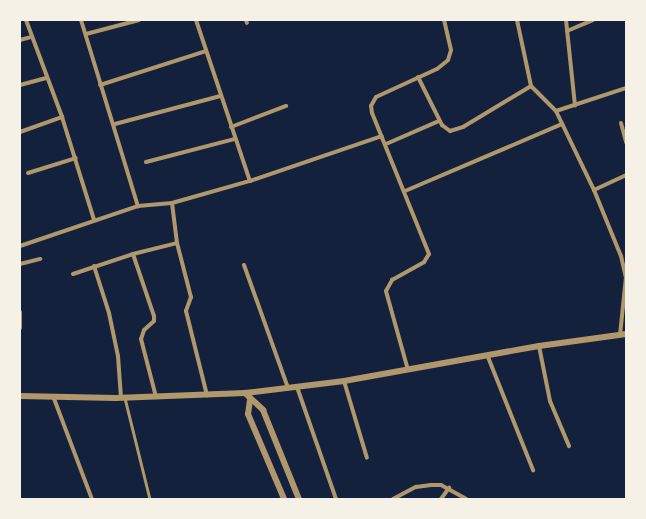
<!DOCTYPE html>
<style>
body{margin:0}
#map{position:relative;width:646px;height:519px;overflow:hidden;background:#14213d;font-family:Figtree,sans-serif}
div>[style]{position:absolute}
.service>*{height:2.5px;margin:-1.25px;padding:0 1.25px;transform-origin:1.25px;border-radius:1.25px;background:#b1986c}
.minor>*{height:4px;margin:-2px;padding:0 2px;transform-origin:2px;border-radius:2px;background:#b1986c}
.tertiary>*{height:6px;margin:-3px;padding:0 3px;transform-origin:3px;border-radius:3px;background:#b1986c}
span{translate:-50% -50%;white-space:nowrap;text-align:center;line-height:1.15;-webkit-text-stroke:3px #f6f1e7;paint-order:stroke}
.frame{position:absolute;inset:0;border:21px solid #f6f1e7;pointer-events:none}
</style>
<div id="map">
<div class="service">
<i style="left:125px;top:398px;width:104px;rotate:76.1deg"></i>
</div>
<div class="minor">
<i style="left:26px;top:20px;width:103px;rotate:69.6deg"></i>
<i style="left:62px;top:117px;width:108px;rotate:72.7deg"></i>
<i style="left:81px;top:20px;width:195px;rotate:73deg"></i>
<i style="left:196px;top:20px;width:170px;rotate:71.5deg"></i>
<i style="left:246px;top:20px;width:3px;rotate:72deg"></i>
<i style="left:517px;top:20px;width:67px;rotate:78deg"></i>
<i style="left:531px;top:86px;width:35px;rotate:45deg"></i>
<i style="left:556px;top:111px;width:88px;rotate:64.3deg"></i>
<i style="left:594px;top:190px;width:71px;rotate:67.8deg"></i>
<i style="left:621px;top:256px;width:22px;rotate:77deg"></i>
<i style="left:626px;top:277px;width:58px;rotate:95.9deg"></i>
<i style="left:566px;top:20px;width:86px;rotate:84deg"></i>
<i style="left:567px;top:31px;width:28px;rotate:-23deg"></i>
<i style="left:86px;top:34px;width:55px;rotate:-14.8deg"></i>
<i style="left:20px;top:40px;width:11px;rotate:-15deg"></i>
<i style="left:418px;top:77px;width:54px;rotate:63.4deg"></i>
<i style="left:442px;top:125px;width:10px;rotate:37deg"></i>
<i style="left:450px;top:131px;width:14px;rotate:-17deg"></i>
<i style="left:463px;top:127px;width:79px;rotate:-31.1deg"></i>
<i style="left:20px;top:85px;width:27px;rotate:-15deg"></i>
<i style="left:100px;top:85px;width:111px;rotate:-17.8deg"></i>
<i style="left:556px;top:111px;width:74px;rotate:-18.2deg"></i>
<i style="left:621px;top:123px;width:20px;rotate:75deg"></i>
<i style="left:115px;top:124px;width:109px;rotate:-14.9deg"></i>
<i style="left:231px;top:127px;width:59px;rotate:-20.9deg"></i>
<i style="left:20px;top:132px;width:45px;rotate:-19.7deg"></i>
<i style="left:386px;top:144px;width:58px;rotate:-23.5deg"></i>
<i style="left:146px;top:162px;width:91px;rotate:-14.6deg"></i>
<i style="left:28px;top:173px;width:50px;rotate:-17.4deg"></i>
<i style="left:594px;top:190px;width:35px;rotate:-25deg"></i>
<i style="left:405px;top:191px;width:171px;rotate:-23.1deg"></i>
<i style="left:177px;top:243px;width:56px;rotate:75.5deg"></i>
<i style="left:191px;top:297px;width:15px;rotate:110deg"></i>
<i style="left:186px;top:311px;width:87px;rotate:76deg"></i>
<i style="left:20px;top:246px;width:125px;rotate:-18.7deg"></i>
<i style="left:138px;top:206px;width:34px;rotate:-5deg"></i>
<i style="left:172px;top:203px;width:81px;rotate:-15.8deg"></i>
<i style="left:250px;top:181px;width:139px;rotate:-18.8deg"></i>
<i style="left:133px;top:254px;width:65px;rotate:71.3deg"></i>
<i style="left:154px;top:316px;width:5px;rotate:90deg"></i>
<i style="left:154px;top:321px;width:13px;rotate:138deg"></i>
<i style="left:144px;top:330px;width:9px;rotate:108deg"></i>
<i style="left:141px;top:339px;width:60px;rotate:75.5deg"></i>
<i style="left:20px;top:264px;width:21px;rotate:-14deg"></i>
<i style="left:244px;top:265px;width:131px;rotate:70.3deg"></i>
<i style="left:94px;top:266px;width:49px;rotate:72.3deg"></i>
<i style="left:109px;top:313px;width:44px;rotate:78.2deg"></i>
<i style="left:118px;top:356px;width:42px;rotate:85.9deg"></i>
<i style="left:73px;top:274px;width:63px;rotate:-18.4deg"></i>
<i style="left:133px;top:254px;width:45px;rotate:-14deg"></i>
<i style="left:177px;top:243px;width:40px;rotate:-97.1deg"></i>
<i style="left:20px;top:312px;width:16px;rotate:90deg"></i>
<i style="left:539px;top:346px;width:56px;rotate:78.7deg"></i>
<i style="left:550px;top:401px;width:49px;rotate:67.1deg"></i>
<i style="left:488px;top:357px;width:122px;rotate:68.3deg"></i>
<i style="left:408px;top:370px;width:82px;rotate:-105.6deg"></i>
<i style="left:386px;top:291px;width:13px;rotate:-61deg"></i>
<i style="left:392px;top:280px;width:37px;rotate:-29deg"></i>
<i style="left:424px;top:262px;width:9px;rotate:-58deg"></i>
<i style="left:429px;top:254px;width:152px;rotate:-112deg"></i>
<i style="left:372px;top:113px;width:7px;rotate:-98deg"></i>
<i style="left:371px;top:106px;width:10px;rotate:-61deg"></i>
<i style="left:376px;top:97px;width:67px;rotate:-24.7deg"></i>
<i style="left:437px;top:69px;width:14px;rotate:-39deg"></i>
<i style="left:448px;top:60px;width:10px;rotate:-73deg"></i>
<i style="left:451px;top:50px;width:31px;rotate:-103deg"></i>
<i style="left:344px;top:381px;width:80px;rotate:73.4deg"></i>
<i style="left:297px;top:387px;width:119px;rotate:70.8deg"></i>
<i style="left:53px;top:396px;width:110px;rotate:69.3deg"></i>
<i style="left:393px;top:499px;width:26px;rotate:-28deg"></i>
<i style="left:416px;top:487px;width:15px;rotate:-8deg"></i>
<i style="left:431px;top:485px;width:10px"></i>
<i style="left:441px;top:485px;width:29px;rotate:29deg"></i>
<i style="left:441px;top:499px;width:14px;rotate:-54deg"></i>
</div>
<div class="tertiary">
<i style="left:245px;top:393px;width:100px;rotate:-6.9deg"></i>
<i style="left:344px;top:381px;width:198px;rotate:-10.2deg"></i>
<i style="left:539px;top:346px;width:88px;rotate:-7.9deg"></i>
<i style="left:20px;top:396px;width:96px;rotate:1.2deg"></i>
<i style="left:116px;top:398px;width:129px;rotate:-2.2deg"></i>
<i style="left:245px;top:393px;width:25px;rotate:43deg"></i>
<i style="left:263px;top:410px;width:96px;rotate:68deg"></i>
<i style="left:250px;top:400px;width:14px;rotate:98deg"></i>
<i style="left:248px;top:414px;width:92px;rotate:67deg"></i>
</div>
<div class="frame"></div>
</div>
